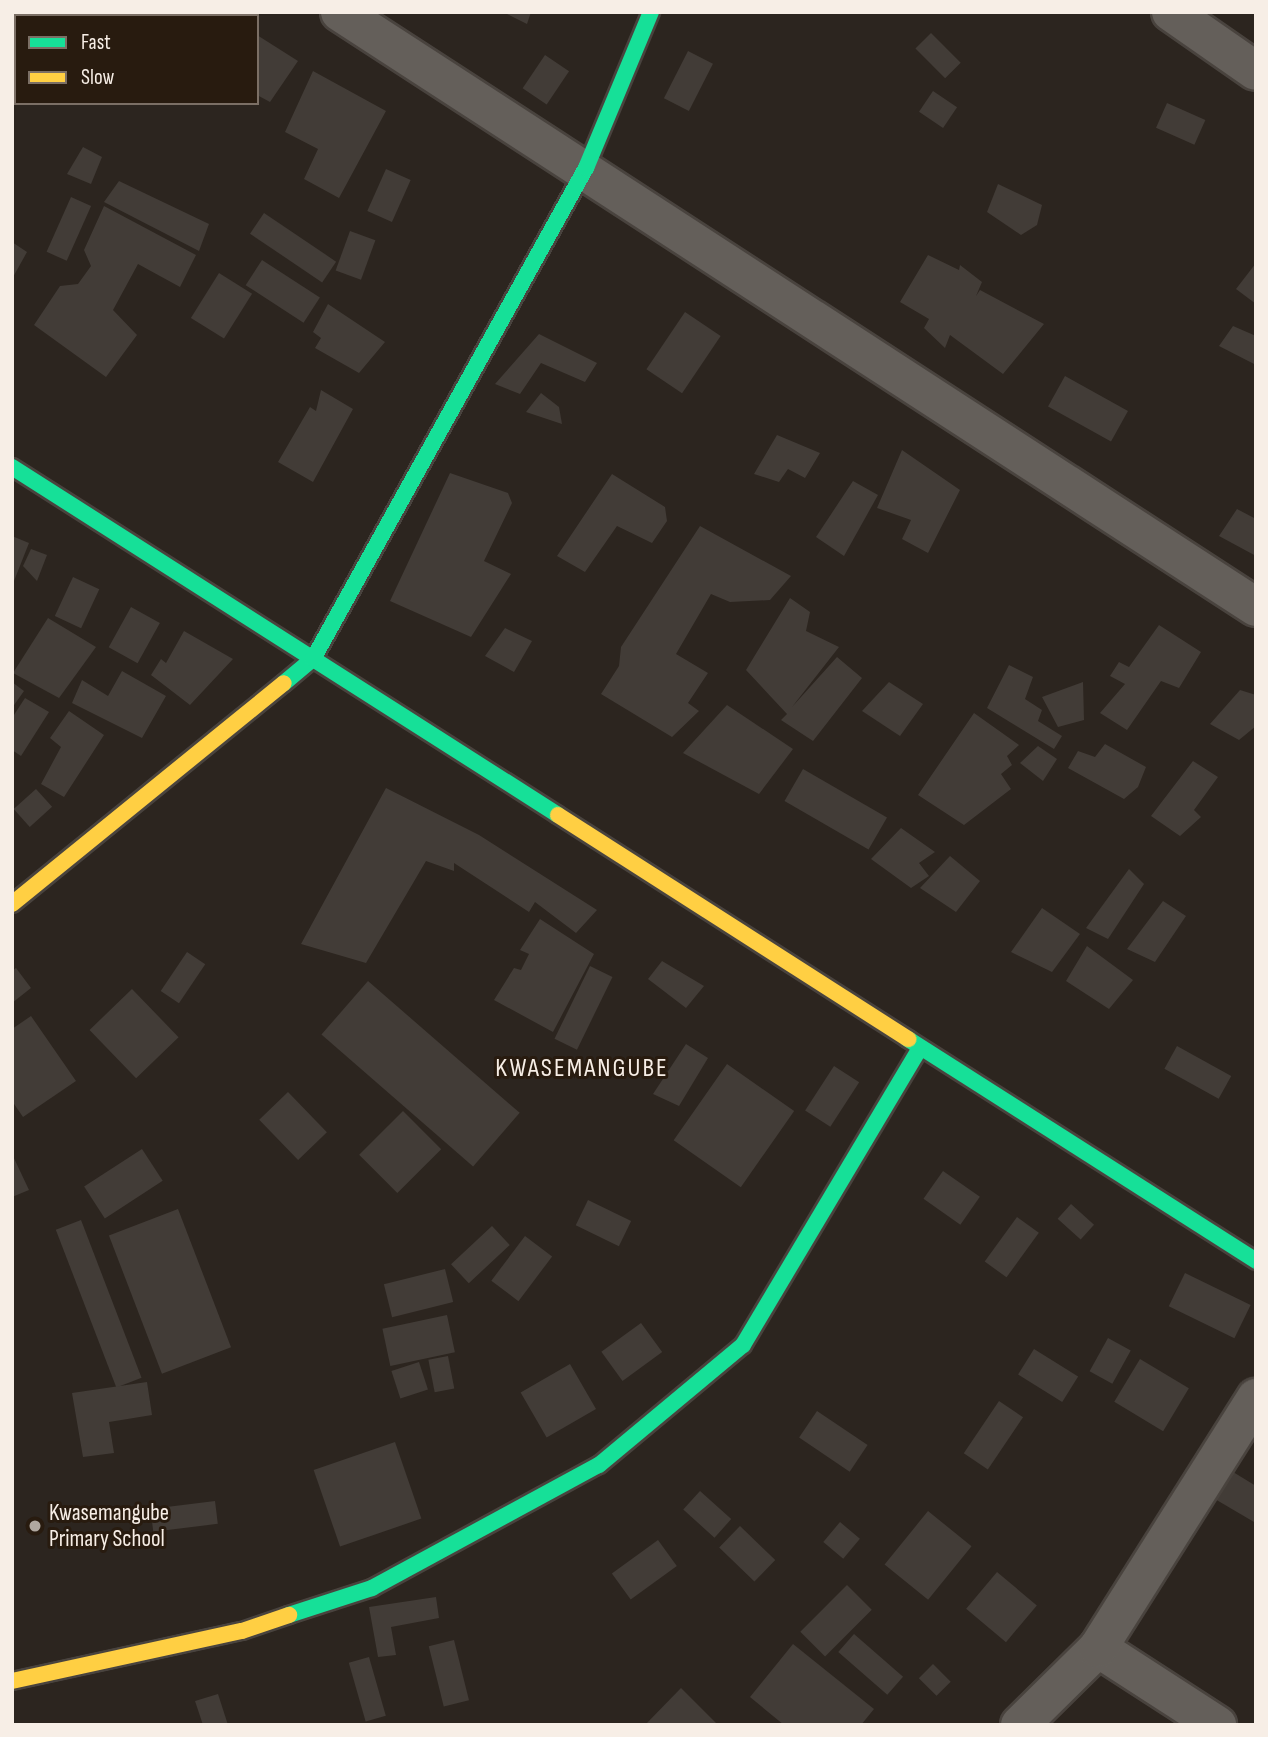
<!DOCTYPE html>
<style>
body{margin:0}
#map{position:relative;width:1268px;height:1737px;overflow:hidden;background:#2c251f;font-family:"Sofia Sans Condensed",sans-serif}
div>[style]{position:absolute}
.building>*{inset:0;background:#423c37;transform-origin:0 0}
.roads{filter:drop-shadow(2px 0 #49433e) drop-shadow(-2px 0 #49433e) drop-shadow(0 2px #49433e) drop-shadow(0 -2px #49433e)}
.street>*{height:38px;margin:-19px;padding:0 19px;transform-origin:19px;border-radius:19px;background:#645f5a}
.fast>*{height:16px;margin:-8px;padding:0 8px;transform-origin:8px;border-radius:8px;background:#16e098}
.slow>*{height:16px;margin:-8px;padding:0 8px;transform-origin:8px;border-radius:8px;background:#ffcf43}
.dots>*{width:19px;height:19px;translate:-50% -50%;box-sizing:border-box;border:4px solid #281b0f;border-radius:50%}
span{translate:-50% -50%;white-space:nowrap;text-align:center;line-height:1.15;-webkit-text-stroke:6px #281b0f;paint-order:stroke}
.poi-label{font-size:23px;color:#f7eee6}
.left{translate:0 -50%;text-align:left}
.quarter-label{font-size:26px;color:#f7eee6;letter-spacing:2px}
.frame{position:absolute;inset:0;border:14px solid #f7eee6;pointer-events:none}
.legend{position:absolute;left:14px;top:14px;width:245px;height:91px;box-sizing:border-box;background:#281b0f;border:2px solid #7b6f65;margin:0;padding:9px 12px;list-style:none;font-size:21px;color:#f7eee6}
.legend li{display:flex;align-items:center;gap:14px;height:35px}
.legend b{width:35px;border:2px solid #7b6f65}
</style>
<div id="map">
<div class="building">
<i style="clip-path:polygon(107px 12px,167px 12px,165px 16px)"></i>
<i style="clip-path:polygon(503px 12px,531px 12px,527px 24px)"></i>
<i style="left:931px;top:33px;width:42px;height:22px;rotate:45deg"></i>
<i style="clip-path:polygon(257px 35px,298px 61px,270px 102px,257px 95px)"></i>
<i style="clip-path:polygon(12px 37px,16px 39px,12px 77px)"></i>
<i style="left:688px;top:51px;width:28px;height:53px;rotate:27deg"></i>
<i style="left:545px;top:55px;width:29px;height:40px;rotate:34deg"></i>
<i style="clip-path:polygon(313px 71px,386px 111px,339px 198px,304px 179px,318px 149px,285px 132px)"></i>
<i style="left:933px;top:91px;width:29px;height:25px;rotate:34deg"></i>
<i style="left:1167px;top:103px;width:42px;height:27px;rotate:24deg"></i>
<i style="clip-path:polygon(83px 147px,102px 157px,91px 184px,67px 174px)"></i>
<i style="left:386px;top:169px;width:27px;height:46px;rotate:24deg"></i>
<i style="clip-path:polygon(119px 181px,209px 224px,199px 251px,104px 202px)"></i>
<i style="clip-path:polygon(998px 184px,1042px 205px,1037px 225px,1021px 235px,987px 212px)"></i>
<i style="left:71px;top:197px;width:22px;height:60px;rotate:24deg"></i>
<i style="clip-path:polygon(104px 206px,196px 255px,180px 287px,138px 264px,113px 310px,137px 335px,106px 377px,34px 325px,60px 286px,78px 284px,91px 266px,84px 250px)"></i>
<i style="left:264px;top:213px;width:87px;height:25px;rotate:34deg"></i>
<i style="left:350px;top:231px;width:27px;height:42px;rotate:20deg"></i>
<i style="clip-path:polygon(12px 242px,27px 252px,12px 279px)"></i>
<i style="clip-path:polygon(928px 255px,959px 270px,960px 265px,982px 282px,976px 296px,980px 290px,1044px 324px,1003px 374px,950px 335px,945px 348px,924px 328px,929px 319px,900px 302px)"></i>
<i style="left:262px;top:260px;width:69px;height:30px;rotate:33deg"></i>
<i style="clip-path:polygon(1256px 263px,1256px 304px,1236px 289px)"></i>
<i style="left:219px;top:273px;width:39px;height:53px;rotate:32deg"></i>
<i style="clip-path:polygon(328px 304px,385px 342px,359px 373px,315px 348px,321px 338px,313px 332px)"></i>
<i style="left:685px;top:312px;width:43px;height:69px;rotate:34deg"></i>
<i style="clip-path:polygon(1233px 326px,1256px 336px,1256px 365px,1219px 346px)"></i>
<i style="clip-path:polygon(539px 334px,597px 363px,585px 382px,541px 363px,520px 394px,495px 384px)"></i>
<i style="left:1065px;top:376px;width:72px;height:35px;rotate:29deg"></i>
<i style="clip-path:polygon(321px 390px,353px 409px,313px 482px,278px 462px,310px 407px,316px 411px)"></i>
<i style="clip-path:polygon(541px 393px,559px 407px,562px 424px,526px 412px)"></i>
<i style="clip-path:polygon(777px 435px,820px 453px,805px 478px,788px 469px,779px 482px,754px 474px)"></i>
<i style="clip-path:polygon(902px 450px,960px 490px,928px 553px,902px 539px,911px 520px,877px 508px)"></i>
<i style="clip-path:polygon(450px 473px,508px 493px,512px 503px,484px 561px,511px 574px,471px 637px,390px 601px)"></i>
<i style="clip-path:polygon(612px 474px,665px 507px,667px 521px,652px 543px,617px 526px,585px 572px,557px 556px)"></i>
<i style="clip-path:polygon(853px 481px,878px 495px,844px 556px,816px 537px)"></i>
<i style="clip-path:polygon(1237px 509px,1256px 519px,1256px 556px,1219px 536px)"></i>
<i style="clip-path:polygon(700px 526px,791px 576px,770px 600px,730px 602px,711px 594px,676px 654px,708px 673px,688px 703px,699px 711px,672px 737px,601px 694px,619px 666px,621px 647px)"></i>
<i style="clip-path:polygon(12px 536px,29px 543px,12px 586px)"></i>
<i style="clip-path:polygon(31px 549px,47px 555px,37px 581px,23px 566px)"></i>
<i style="left:73px;top:577px;width:29px;height:43px;rotate:25deg"></i>
<i style="clip-path:polygon(790px 598px,810px 612px,806px 631px,839px 647px,792px 707px,837px 657px,862px 678px,813px 741px,781px 720px,787px 714px,746px 670px)"></i>
<i style="left:131px;top:607px;width:33px;height:46px;rotate:29deg"></i>
<i style="clip-path:polygon(48px 618px,96px 647px,59px 698px,13px 673px)"></i>
<i style="clip-path:polygon(1159px 625px,1201px 652px,1179px 688px,1161px 681px,1127px 730px,1100px 713px,1125px 684px,1110px 676px,1119px 662px,1129px 667px)"></i>
<i style="clip-path:polygon(505px 628px,532px 641px,514px 672px,485px 656px)"></i>
<i style="clip-path:polygon(184px 631px,233px 659px,190px 705px,151px 675px,161px 659px,166px 663px)"></i>
<i style="clip-path:polygon(1009px 665px,1033px 677px,1025px 699px,1042px 710px,1038px 721px,1062px 736px,1054px 749px,987px 708px)"></i>
<i style="clip-path:polygon(122px 671px,166px 696px,142px 738px,72px 703px,82px 680px,108px 696px)"></i>
<i style="clip-path:polygon(12px 682px,24px 691px,12px 708px)"></i>
<i style="clip-path:polygon(889px 682px,923px 704px,900px 736px,862px 711px)"></i>
<i style="clip-path:polygon(1083px 682px,1084px 720px,1058px 727px,1042px 697px)"></i>
<i style="clip-path:polygon(1240px 690px,1256px 695px,1256px 726px,1239px 740px,1210px 724px)"></i>
<i style="clip-path:polygon(25px 698px,49px 712px,21px 756px,12px 750px,12px 718px)"></i>
<i style="clip-path:polygon(727px 705px,793px 749px,759px 794px,683px 753px)"></i>
<i style="clip-path:polygon(69px 711px,104px 735px,64px 797px,41px 784px,61px 747px,50px 738px)"></i>
<i style="clip-path:polygon(974px 713px,1019px 745px,1007px 756px,1012px 765px,1001px 774px,1011px 789px,964px 825px,918px 795px)"></i>
<i style="clip-path:polygon(1105px 744px,1146px 767px,1138px 787px,1124px 799px,1068px 768px,1078px 751px,1095px 757px)"></i>
<i style="clip-path:polygon(1038px 746px,1057px 759px,1043px 781px,1020px 763px)"></i>
<i style="clip-path:polygon(1193px 761px,1218px 777px,1194px 810px,1201px 817px,1180px 836px,1151px 816px)"></i>
<i style="left:803px;top:769px;width:97px;height:37px;rotate:30deg"></i>
<i style="clip-path:polygon(386px 788px,479px 835px,597px 910px,576px 933px,535px 902px,529px 912px,454px 863px,454px 871px,426px 861px,366px 963px,301px 944px)"></i>
<i style="left:36px;top:789px;width:24px;height:30px;rotate:48deg"></i>
<i style="clip-path:polygon(901px 828px,935px 852px,919px 863px,929px 876px,911px 888px,871px 859px)"></i>
<i style="clip-path:polygon(950px 856px,980px 881px,956px 912px,920px 888px)"></i>
<i style="clip-path:polygon(1129px 869px,1144px 884px,1108px 939px,1086px 928px)"></i>
<i style="clip-path:polygon(1163px 901px,1186px 916px,1155px 962px,1127px 949px)"></i>
<i style="clip-path:polygon(1042px 908px,1080px 934px,1052px 972px,1011px 952px)"></i>
<i style="clip-path:polygon(540px 919px,594px 954px,553px 1032px,494px 1000px,514px 968px,521px 970px,529px 954px,520px 950px)"></i>
<i style="clip-path:polygon(1087px 946px,1133px 980px,1109px 1009px,1066px 981px)"></i>
<i style="left:187px;top:952px;width:22px;height:47px;rotate:34deg"></i>
<i style="clip-path:polygon(662px 961px,704px 986px,686px 1008px,648px 979px)"></i>
<i style="left:590px;top:966px;width:25px;height:81px;rotate:26deg"></i>
<i style="clip-path:polygon(16px 968px,31px 988px,12px 1003px,12px 971px)"></i>
<i style="left:368px;top:981px;width:201px;height:71px;rotate:41deg"></i>
<i style="left:132px;top:989px;width:67px;height:59px;rotate:46deg"></i>
<i style="clip-path:polygon(31px 1016px,76px 1081px,23px 1117px,12px 1101px,12px 1029px)"></i>
<i style="clip-path:polygon(686px 1044px,708px 1058px,679px 1106px,653px 1094px)"></i>
<i style="left:1177px;top:1046px;width:62px;height:26px;rotate:29deg"></i>
<i style="left:727px;top:1064px;width:82px;height:93px;rotate:35deg"></i>
<i style="left:834px;top:1066px;width:30px;height:53px;rotate:33deg"></i>
<i style="left:288px;top:1092px;width:56px;height:40px;rotate:46deg"></i>
<i style="left:403px;top:1111px;width:54px;height:62px;rotate:45deg"></i>
<i style="left:142px;top:1149px;width:38px;height:69px;rotate:57deg"></i>
<i style="clip-path:polygon(12px 1154px,29px 1190px,12px 1197px)"></i>
<i style="left:943px;top:1171px;width:45px;height:34px;rotate:35deg"></i>
<i style="left:588px;top:1200px;width:48px;height:28px;rotate:26deg"></i>
<i style="left:1071px;top:1204px;width:31px;height:20px;rotate:42deg"></i>
<i style="left:178px;top:1209px;width:148px;height:74px;rotate:69deg"></i>
<i style="left:1017px;top:1217px;width:27px;height:55px;rotate:36deg"></i>
<i style="left:81px;top:1220px;width:169px;height:27px;rotate:69deg"></i>
<i style="left:492px;top:1226px;width:26px;height:56px;rotate:47deg"></i>
<i style="left:525px;top:1236px;width:34px;height:56px;rotate:37deg"></i>
<i style="left:445px;top:1269px;width:34px;height:63px;rotate:76deg"></i>
<i style="left:1185px;top:1273px;width:73px;height:37px;rotate:26deg"></i>
<i style="left:447px;top:1315px;width:38px;height:66px;rotate:78deg"></i>
<i style="left:641px;top:1323px;width:36px;height:49px;rotate:54deg"></i>
<i style="left:1108px;top:1338px;width:26px;height:38px;rotate:29deg"></i>
<i style="left:1034px;top:1349px;width:52px;height:30px;rotate:32deg"></i>
<i style="left:448px;top:1356px;width:33px;height:20px;rotate:79deg"></i>
<i style="left:1140px;top:1359px;width:57px;height:50px;rotate:31deg"></i>
<i style="left:419px;top:1362px;width:29px;height:29px;rotate:72deg"></i>
<i style="left:570px;top:1364px;width:52px;height:57px;rotate:60deg"></i>
<i style="clip-path:polygon(147px 1382px,152px 1415px,109px 1422px,114px 1453px,83px 1457px,72px 1393px)"></i>
<i style="left:999px;top:1401px;width:29px;height:63px;rotate:34deg"></i>
<i style="left:817px;top:1411px;width:61px;height:32px;rotate:34deg"></i>
<i style="left:395px;top:1442px;width:81px;height:86px;rotate:71deg"></i>
<i style="clip-path:polygon(1220px 1464px,1256px 1486px,1254px 1522px,1203px 1492px)"></i>
<i style="left:700px;top:1491px;width:42px;height:25px;rotate:42deg"></i>
<i style="left:215px;top:1501px;width:23px;height:65px;rotate:83deg"></i>
<i style="left:928px;top:1511px;width:56px;height:69px;rotate:39deg"></i>
<i style="left:840px;top:1522px;width:26px;height:26px;rotate:40deg"></i>
<i style="left:740px;top:1526px;width:49px;height:30px;rotate:44deg"></i>
<i style="left:658px;top:1540px;width:32px;height:57px;rotate:54deg"></i>
<i style="left:997px;top:1572px;width:52px;height:48px;rotate:40deg"></i>
<i style="left:847px;top:1585px;width:35px;height:66px;rotate:45deg"></i>
<i style="clip-path:polygon(436px 1597px,439px 1618px,391px 1627px,396px 1655px,378px 1657px,369px 1607px)"></i>
<i style="left:854px;top:1634px;width:65px;height:24px;rotate:41deg"></i>
<i style="left:454px;top:1640px;width:62px;height:26px;rotate:76deg"></i>
<i style="clip-path:polygon(793px 1644px,874px 1709px,861px 1725px,784px 1725px,750px 1697px)"></i>
<i style="left:369px;top:1657px;width:61px;height:21px;rotate:74deg"></i>
<i style="left:933px;top:1664px;width:25px;height:20px;rotate:45deg"></i>
<i style="clip-path:polygon(681px 1688px,718px 1725px,645px 1725px)"></i>
<i style="clip-path:polygon(218px 1694px,228px 1725px,203px 1725px,195px 1701px)"></i>
</div>
<div class="roads">
<div class="street">
<i style="left:340px;top:12px;width:1092px;rotate:33.01deg"></i>
<i style="left:1171px;top:12px;width:103px;rotate:34.8deg"></i>
<i style="left:1098px;top:1648px;width:142px;rotate:32.9deg"></i>
<i style="left:1020px;top:1725px;width:110px;rotate:-44.6deg"></i>
<i style="left:1098px;top:1648px;width:296px;rotate:-57.7deg"></i>
</div>
<div class="fast">
<i style="left:12px;top:467px;width:647px;rotate:32.51deg"></i>
<i style="left:284px;top:683px;width:38px;rotate:-40deg"></i>
<i style="left:313px;top:659px;width:562px;rotate:-60.93deg"></i>
<i style="left:586px;top:168px;width:169px;rotate:-67.4deg"></i>
<i style="left:908px;top:1039px;width:413px;rotate:32.5deg"></i>
<i style="left:289px;top:1615px;width:87px;rotate:-18deg"></i>
<i style="left:372px;top:1588px;width:258px;rotate:-28.5deg"></i>
<i style="left:599px;top:1465px;width:187px;rotate:-39.8deg"></i>
<i style="left:743px;top:1345px;width:346px;rotate:-59.2deg"></i>
</div>
<div class="slow">
<i style="left:558px;top:815px;width:416px;rotate:32.6deg"></i>
<i style="left:12px;top:904px;width:350px;rotate:-39.1deg"></i>
<i style="left:12px;top:1681px;width:235px;rotate:-12.3deg"></i>
<i style="left:242px;top:1631px;width:50px;rotate:-18.8deg"></i>
</div>
</div>
<div class="dots">
<i style="left:35px;top:1526px;background:#b0a8a0"></i>
</div>
<div class="poi-label">
<span class="left" style="left:49px;top:1526px">Kwasemangube<br>Primary School</span>
</div>
<div class="quarter-label">
<span style="left:582px;top:1069px">KWASEMANGUBE</span>
</div>
<div class="frame"></div>
<ul class="legend">
<li><b style="height:9px;background:#16e098"></b>Fast</li>
<li><b style="height:9px;background:#ffcf43"></b>Slow</li>
</ul>
</div>
